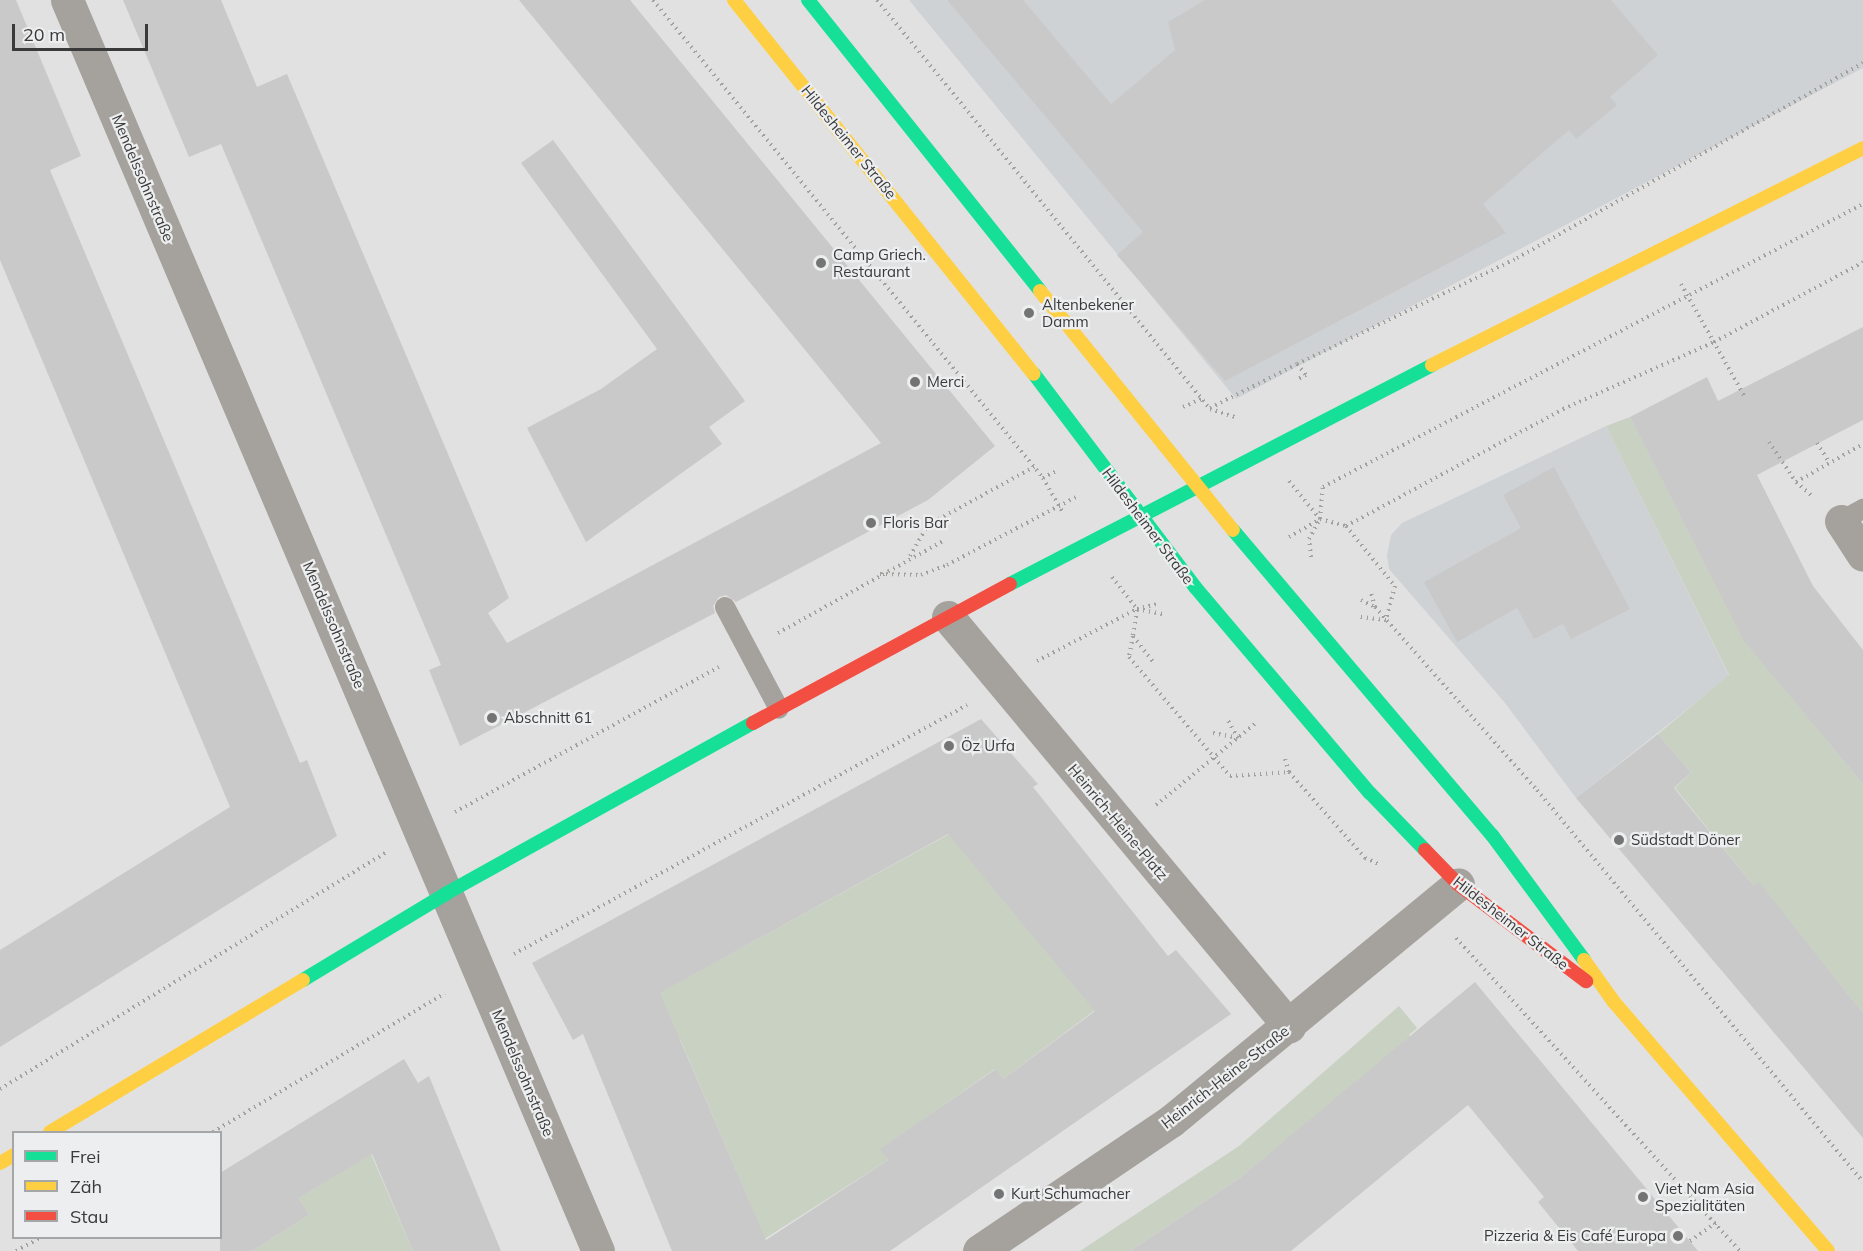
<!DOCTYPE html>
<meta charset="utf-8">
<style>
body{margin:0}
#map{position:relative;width:1863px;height:1251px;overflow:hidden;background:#e1e1e1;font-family:Mulish,sans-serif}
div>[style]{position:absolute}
.built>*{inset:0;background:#cfd2d5}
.green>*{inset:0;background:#c9d2c2}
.building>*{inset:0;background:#c9c9c9}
.path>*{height:4px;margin-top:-2px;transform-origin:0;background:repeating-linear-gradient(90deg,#a2a09d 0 1.5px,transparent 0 6px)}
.lane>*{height:20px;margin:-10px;padding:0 10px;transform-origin:10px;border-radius:10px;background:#a5a29d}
.street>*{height:33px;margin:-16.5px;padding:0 16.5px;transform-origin:16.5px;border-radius:16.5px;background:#a5a29d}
.fast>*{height:14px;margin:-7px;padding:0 7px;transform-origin:7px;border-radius:7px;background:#16e098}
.slow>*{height:14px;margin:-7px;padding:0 7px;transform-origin:7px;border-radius:7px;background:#ffcf43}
.jam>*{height:14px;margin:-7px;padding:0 7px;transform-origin:7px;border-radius:7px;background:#f24e42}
.dots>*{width:16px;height:16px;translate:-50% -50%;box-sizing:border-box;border:3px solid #edeeef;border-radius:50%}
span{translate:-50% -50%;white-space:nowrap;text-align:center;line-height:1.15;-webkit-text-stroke:4.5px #edeeef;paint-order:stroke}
.street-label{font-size:15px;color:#3a3a3a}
.poi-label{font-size:15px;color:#3a3a3a}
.left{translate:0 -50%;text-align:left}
.right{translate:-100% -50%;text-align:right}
.legend{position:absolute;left:12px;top:1131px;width:210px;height:108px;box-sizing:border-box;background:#edeeef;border:2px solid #a5a6a7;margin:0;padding:8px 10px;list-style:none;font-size:18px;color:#3a3a3a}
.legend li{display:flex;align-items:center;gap:12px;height:30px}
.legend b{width:30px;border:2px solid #a5a6a7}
.scale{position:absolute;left:12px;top:24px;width:136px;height:27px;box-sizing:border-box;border:3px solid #3a3a3a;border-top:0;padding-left:8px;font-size:18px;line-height:21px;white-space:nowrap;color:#3a3a3a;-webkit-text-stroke:4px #edeeef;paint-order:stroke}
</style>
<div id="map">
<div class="built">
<i style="clip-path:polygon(909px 0,1863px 0,1863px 68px,1236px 399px)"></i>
<i style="clip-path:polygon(1606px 426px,1729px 676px,1576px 798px,1505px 703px,1389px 569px,1387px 555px,1391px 535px,1402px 523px)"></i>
</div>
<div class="green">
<i style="clip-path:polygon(1630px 417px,1745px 641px,1863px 784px,1863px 1013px,1759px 883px,1754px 886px,1675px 788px,1691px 772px,1658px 734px,1729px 675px,1606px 426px)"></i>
<i style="clip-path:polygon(971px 822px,1115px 995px,1003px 1079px,995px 1069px,881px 1149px,888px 1160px,758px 1243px,750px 1203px,681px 1041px,652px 997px)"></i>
<i style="clip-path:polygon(1399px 1006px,1417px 1028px,1409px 1035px,1412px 1038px,1241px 1177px,1130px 1251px,1080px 1251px,1239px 1146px)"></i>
<i style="clip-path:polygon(371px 1154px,413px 1251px,252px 1251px,309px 1215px,299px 1198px)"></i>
</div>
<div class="building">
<i style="clip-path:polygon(0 0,16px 0,81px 156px,50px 170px,300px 763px,307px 760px,337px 836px,0 1047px,0 950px,230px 807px,0 260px)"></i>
<i style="clip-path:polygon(123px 0,221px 0,257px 87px,287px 74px,509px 598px,488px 613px,507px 643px,881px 443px,519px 0,630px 0,995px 446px,928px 500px,736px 602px,726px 595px,719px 597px,713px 606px,715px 613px,460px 746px,429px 670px,441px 665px,221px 144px,189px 157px)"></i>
<i style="clip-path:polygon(947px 0,1023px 0,1111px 104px,1175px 50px,1168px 22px,1205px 0,1611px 0,1658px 55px,1610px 97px,1617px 105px,1576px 139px,1569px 130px,1483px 204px,1506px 233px,1225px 381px,1117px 255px,1143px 232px)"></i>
<i style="clip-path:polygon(553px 140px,745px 401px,709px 427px,722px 444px,586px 542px,527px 428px,601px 389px,657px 349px,521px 163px)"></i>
<i style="clip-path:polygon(1863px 327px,1863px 420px,1757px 475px,1813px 586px,1863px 650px,1863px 784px,1744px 641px,1630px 417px,1707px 377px,1718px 401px)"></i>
<i style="clip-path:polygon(1554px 467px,1630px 609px,1571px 639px,1563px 624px,1534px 639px,1517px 608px,1457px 642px,1424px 582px,1521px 528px,1503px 495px)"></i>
<i style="clip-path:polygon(evenodd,981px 719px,1038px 784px,1033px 787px,1168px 956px,1176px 950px,1231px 1014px,890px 1251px,672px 1251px,583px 1034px,573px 1040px,532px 963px,981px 719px,948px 834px,1095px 1011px,1003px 1079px,996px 1069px,880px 1149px,888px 1160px,766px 1240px,660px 993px,948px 834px)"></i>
<i style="clip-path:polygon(1658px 734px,1691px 772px,1674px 788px,1754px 886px,1759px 882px,1863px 1013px,1863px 1138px,1576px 798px)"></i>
<i style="clip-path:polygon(1475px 982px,1698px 1251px,1578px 1251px,1538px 1202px,1544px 1197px,1468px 1105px,1291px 1251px,1130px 1251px,1241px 1177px)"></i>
<i style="clip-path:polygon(404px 1059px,418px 1083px,429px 1076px,501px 1251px,413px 1251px,372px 1154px,299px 1198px,309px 1215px,252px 1251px,220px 1251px,220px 1173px)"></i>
</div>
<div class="path">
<i style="left:653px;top:0;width:617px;rotate:50.79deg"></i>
<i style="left:1043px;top:478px;width:38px;rotate:60deg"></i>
<i style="left:877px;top:0;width:527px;rotate:50.85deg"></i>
<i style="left:1210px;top:409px;width:29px;rotate:18deg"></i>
<i style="left:1681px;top:284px;width:130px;rotate:60.5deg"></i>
<i style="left:1297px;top:364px;width:244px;rotate:-25.7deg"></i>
<i style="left:1517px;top:258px;width:397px;rotate:-29.4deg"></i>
<i style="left:1183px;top:407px;width:22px;rotate:-24deg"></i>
<i style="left:1210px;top:408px;width:97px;rotate:-26.8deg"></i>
<i style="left:1297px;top:364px;width:14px;rotate:51deg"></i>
<i style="left:1306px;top:375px;width:9px;rotate:153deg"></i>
<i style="left:1769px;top:442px;width:48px;rotate:56deg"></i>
<i style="left:1796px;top:482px;width:20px;rotate:41deg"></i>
<i style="left:1817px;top:443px;width:22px;rotate:58deg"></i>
<i style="left:1043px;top:478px;width:17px;rotate:-28deg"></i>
<i style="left:1289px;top:481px;width:49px;rotate:50.8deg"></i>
<i style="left:1320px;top:519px;width:27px;rotate:15deg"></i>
<i style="left:1346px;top:526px;width:77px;rotate:50.8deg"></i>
<i style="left:1395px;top:586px;width:35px;rotate:105deg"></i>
<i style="left:1386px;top:620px;width:26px;rotate:-173deg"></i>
<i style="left:1796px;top:482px;width:77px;rotate:-29.6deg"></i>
<i style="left:1346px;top:526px;width:247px;rotate:-28.3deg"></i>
<i style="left:1563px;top:409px;width:165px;rotate:-23.9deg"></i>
<i style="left:1714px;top:342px;width:169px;rotate:-28.2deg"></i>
<i style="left:1289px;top:537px;width:34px;rotate:-30deg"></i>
<i style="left:910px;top:556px;width:36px;rotate:-60deg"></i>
<i style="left:928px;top:525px;width:121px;rotate:-28.7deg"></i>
<i style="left:1311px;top:557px;width:18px;rotate:-96deg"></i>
<i style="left:1309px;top:539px;width:23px;rotate:-61deg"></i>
<i style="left:1320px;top:519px;width:32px;rotate:-85deg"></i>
<i style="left:1323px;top:487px;width:610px;rotate:-27.66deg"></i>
<i style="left:880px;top:574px;width:41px;rotate:1.4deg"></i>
<i style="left:921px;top:575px;width:28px;rotate:-21deg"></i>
<i style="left:947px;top:565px;width:146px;rotate:-27.8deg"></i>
<i style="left:1112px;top:577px;width:41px;rotate:52deg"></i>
<i style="left:1137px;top:609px;width:26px;rotate:11deg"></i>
<i style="left:1361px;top:600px;width:16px;rotate:27deg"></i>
<i style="left:1375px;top:607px;width:15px;rotate:-106deg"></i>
<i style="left:1375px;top:607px;width:244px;rotate:48.5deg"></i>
<i style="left:1537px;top:790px;width:510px;rotate:50.25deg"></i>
<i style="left:1137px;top:610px;width:26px;rotate:99deg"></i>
<i style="left:1133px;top:636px;width:34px;rotate:52deg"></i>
<i style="left:778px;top:633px;width:191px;rotate:-29.1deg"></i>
<i style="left:1133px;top:636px;width:21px;rotate:101deg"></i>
<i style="left:1129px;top:657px;width:156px;rotate:49.7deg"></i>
<i style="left:1230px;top:776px;width:59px;rotate:-3.9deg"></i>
<i style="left:1037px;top:661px;width:113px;rotate:-27.5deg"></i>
<i style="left:1137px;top:609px;width:21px;rotate:-14deg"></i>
<i style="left:1213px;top:733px;width:25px;rotate:11deg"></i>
<i style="left:1238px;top:738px;width:20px;rotate:-120deg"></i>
<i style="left:1285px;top:759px;width:14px;rotate:73deg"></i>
<i style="left:1289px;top:772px;width:115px;rotate:48.5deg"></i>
<i style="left:1365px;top:858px;width:17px;rotate:24deg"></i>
<i style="left:1156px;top:805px;width:131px;rotate:-39.4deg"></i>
<i style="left:455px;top:812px;width:301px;rotate:-28.8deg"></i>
<i style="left:1456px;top:938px;width:423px;rotate:47.8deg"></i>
<i style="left:514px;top:954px;width:517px;rotate:-28.8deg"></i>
<i style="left:0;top:1089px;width:454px;rotate:-31.5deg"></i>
<i style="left:213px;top:1132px;width:270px;rotate:-30.9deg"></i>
<i style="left:1690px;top:1241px;width:32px;rotate:-35deg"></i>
<i style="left:16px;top:1251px;width:26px;rotate:-29deg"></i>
</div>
<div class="lane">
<i style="left:1841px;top:521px;width:25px;rotate:-29deg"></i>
<i style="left:725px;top:607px;width:115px;rotate:62.1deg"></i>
</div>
<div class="street">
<i style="left:67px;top:0;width:1359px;rotate:67deg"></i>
<i style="left:1841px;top:521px;width:40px;rotate:57.1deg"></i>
<i style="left:948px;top:617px;width:533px;rotate:50.18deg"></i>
<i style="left:979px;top:1251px;width:232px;rotate:-34.1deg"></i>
<i style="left:1171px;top:1121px;width:372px;rotate:-39.5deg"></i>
</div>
<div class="fast">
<i style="left:808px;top:0;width:372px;rotate:51.4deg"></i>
<i style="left:1034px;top:374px;width:267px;rotate:52.9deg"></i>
<i style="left:1195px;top:587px;width:270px;rotate:49.7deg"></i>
<i style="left:1370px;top:793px;width:79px;rotate:46deg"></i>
<i style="left:1233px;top:530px;width:400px;rotate:49.7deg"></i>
<i style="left:1492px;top:835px;width:155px;rotate:53.6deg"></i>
<i style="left:1010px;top:584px;width:475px;rotate:-27.4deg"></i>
<i style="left:303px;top:980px;width:168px;rotate:-31.1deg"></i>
<i style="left:447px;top:893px;width:350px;rotate:-29.1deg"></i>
</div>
<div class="slow">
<i style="left:734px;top:0;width:479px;rotate:51.3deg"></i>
<i style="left:1040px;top:291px;width:307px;rotate:51.1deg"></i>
<i style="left:1432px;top:365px;width:483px;rotate:-26.7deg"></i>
<i style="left:1584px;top:960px;width:52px;rotate:54.5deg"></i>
<i style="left:1614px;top:1002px;width:328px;rotate:49.3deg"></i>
<i style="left:50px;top:1132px;width:295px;rotate:-31deg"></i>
<i style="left:0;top:1163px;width:16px;rotate:-30deg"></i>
</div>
<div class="jam">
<i style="left:753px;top:723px;width:292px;rotate:-28.4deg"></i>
<i style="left:1425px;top:850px;width:47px;rotate:45.9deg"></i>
<i style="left:1458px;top:884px;width:161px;rotate:37.2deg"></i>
</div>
<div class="dots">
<i style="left:821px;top:263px;background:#747474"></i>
<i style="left:1029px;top:313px;background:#747474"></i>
<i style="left:915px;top:382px;background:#747474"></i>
<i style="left:871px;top:523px;background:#747474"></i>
<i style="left:492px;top:718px;background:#747474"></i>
<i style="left:949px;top:746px;background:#747474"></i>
<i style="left:1619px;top:840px;background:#747474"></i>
<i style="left:999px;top:1194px;background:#747474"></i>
<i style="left:1643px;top:1197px;background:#747474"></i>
<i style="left:1678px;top:1236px;background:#747474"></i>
</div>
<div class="street-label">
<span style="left:849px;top:142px;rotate:51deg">Hildesheimer Straße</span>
<span style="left:143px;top:178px;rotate:67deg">Mendelssohnstraße</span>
<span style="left:1148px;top:526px;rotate:53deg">Hildesheimer Straße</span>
<span style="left:334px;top:625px;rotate:67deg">Mendelssohnstraße</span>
<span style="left:1118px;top:822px;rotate:50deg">Heinrich-Heine-Platz</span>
<span style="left:1511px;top:923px;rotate:38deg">Hildesheimer Straße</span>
<span style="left:523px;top:1073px;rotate:67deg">Mendelssohnstraße</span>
<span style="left:1225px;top:1077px;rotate:-38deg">Heinrich-Heine-Straße</span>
</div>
<div class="poi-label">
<span class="left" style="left:833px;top:263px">Camp Griech.<br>Restaurant</span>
<span class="left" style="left:1042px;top:313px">Altenbekener<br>Damm</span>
<span class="left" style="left:927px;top:382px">Merci</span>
<span class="left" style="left:883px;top:523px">Floris Bar</span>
<span class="left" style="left:504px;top:718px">Abschnitt 61</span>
<span class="left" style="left:961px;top:746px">Öz Urfa</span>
<span class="left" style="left:1631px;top:840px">Südstadt Döner</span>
<span class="left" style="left:1655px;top:1197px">Viet Nam Asia<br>Spezialitäten</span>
<span class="left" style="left:1011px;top:1194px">Kurt Schumacher</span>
<span class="right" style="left:1666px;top:1236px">Pizzeria &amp; Eis Café Europa</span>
</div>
<ul class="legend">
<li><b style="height:8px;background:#16e098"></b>Frei</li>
<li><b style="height:8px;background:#ffcf43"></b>Zäh</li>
<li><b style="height:8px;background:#f24e42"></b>Stau</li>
</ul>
<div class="scale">20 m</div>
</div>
